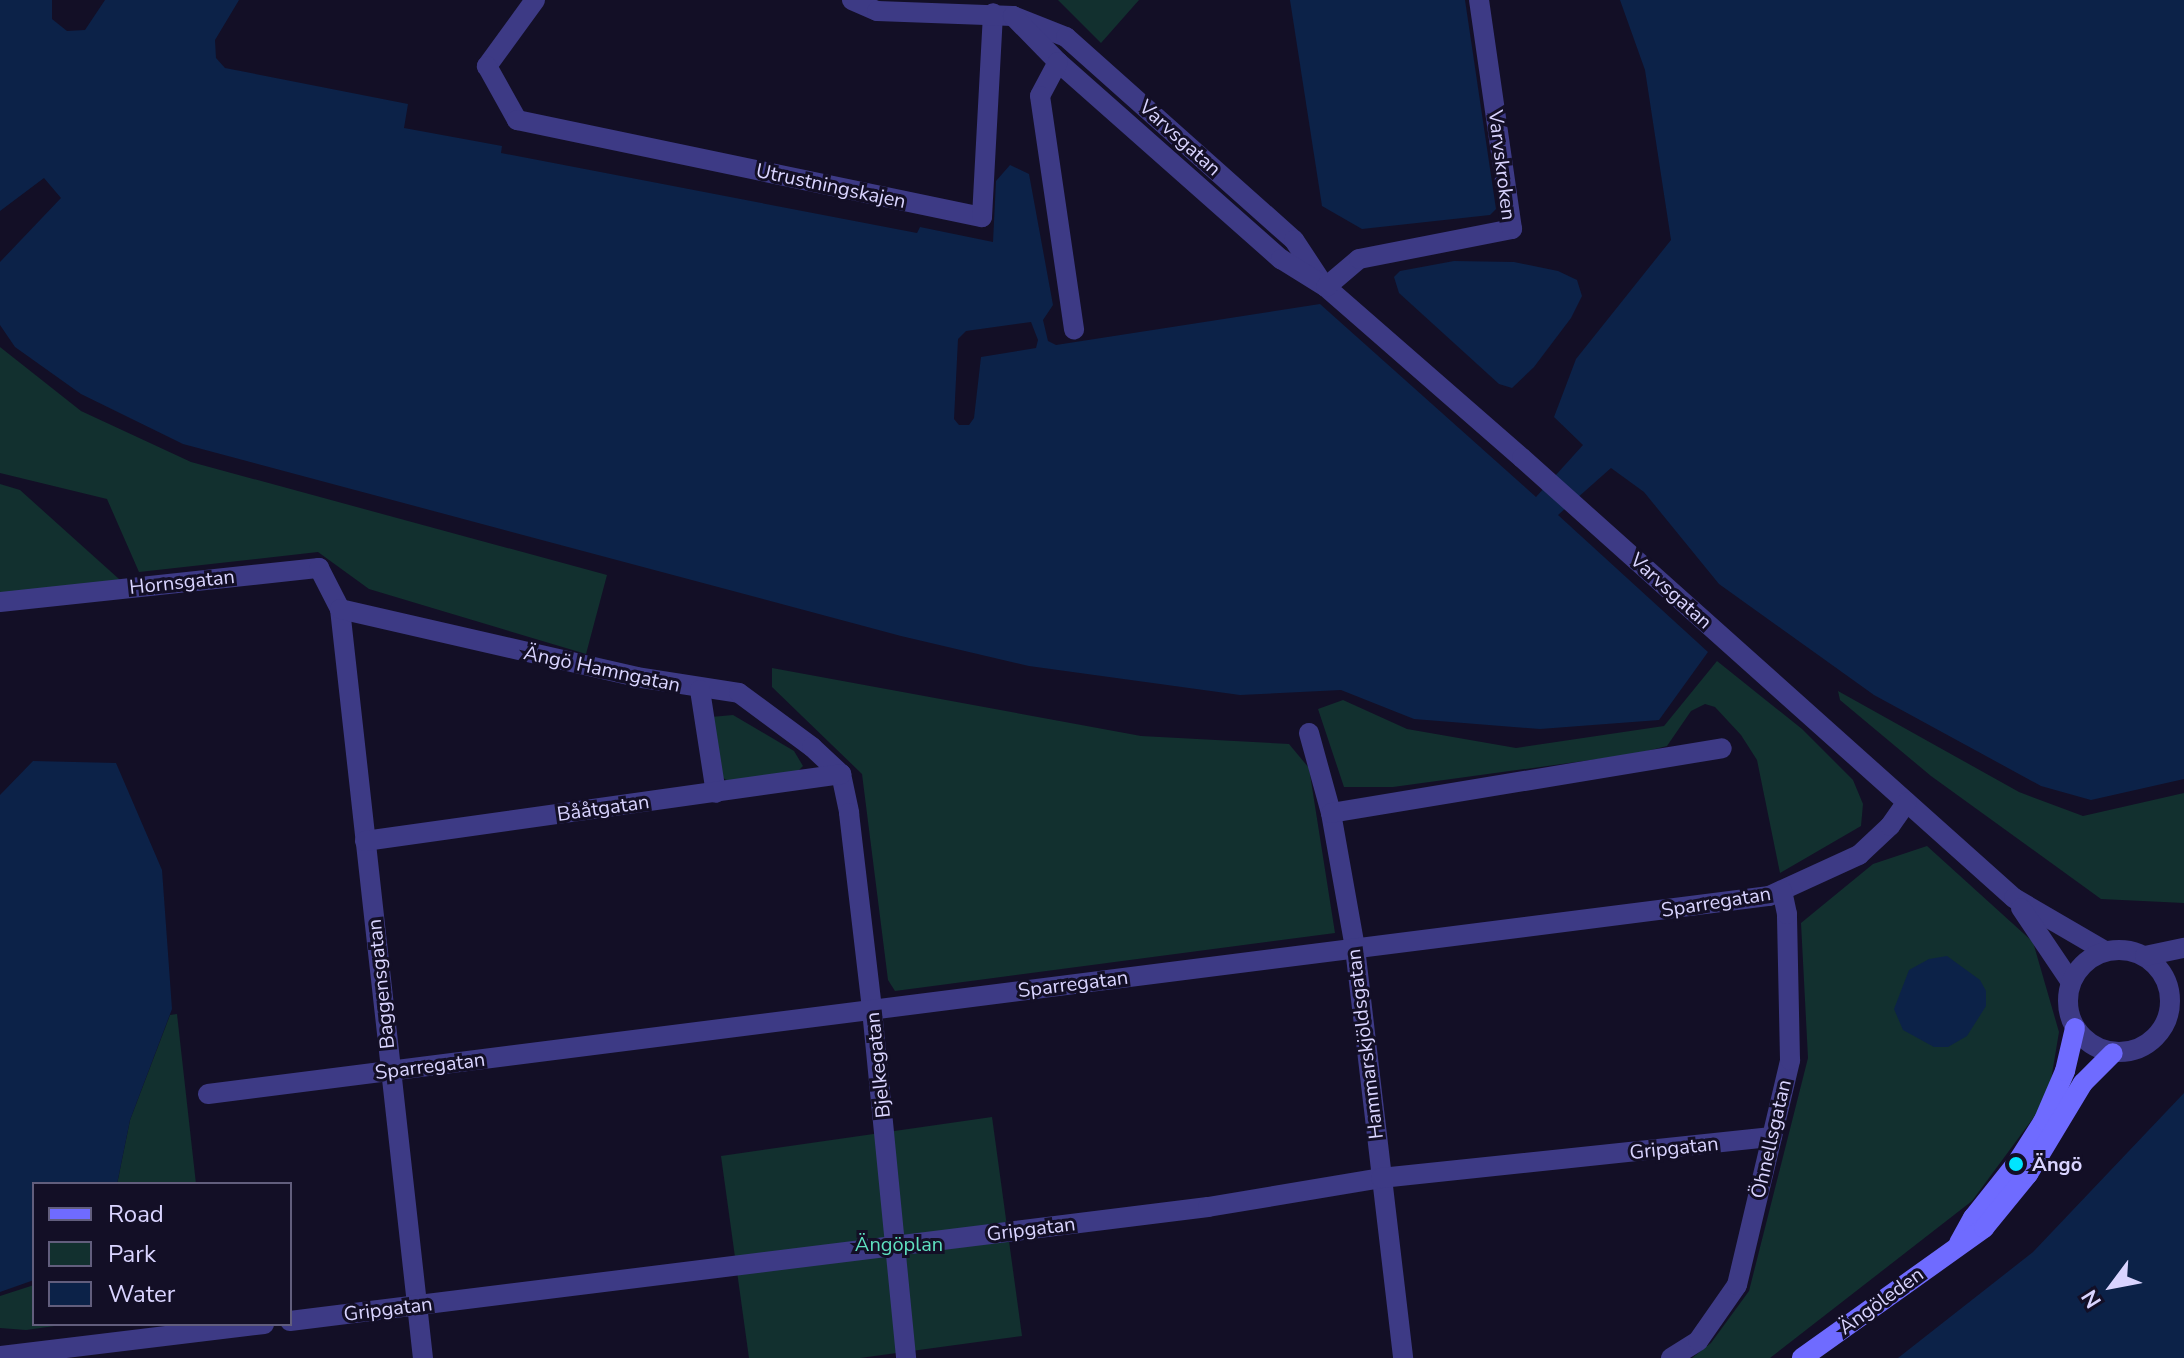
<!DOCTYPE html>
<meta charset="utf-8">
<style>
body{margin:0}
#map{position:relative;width:2184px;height:1358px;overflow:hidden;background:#130f26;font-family:"Nunito Sans",sans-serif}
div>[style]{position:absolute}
.green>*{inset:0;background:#12302f}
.water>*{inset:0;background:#0c2248}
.pier>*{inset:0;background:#130f26}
.minor>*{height:20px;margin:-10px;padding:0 10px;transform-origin:10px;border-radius:10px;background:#3d3a85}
.tertiary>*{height:20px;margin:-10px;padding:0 10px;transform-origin:10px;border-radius:10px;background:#3d3a85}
.tertiary>.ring{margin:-10px;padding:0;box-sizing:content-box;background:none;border:20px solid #3d3a85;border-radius:50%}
.secondary>*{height:20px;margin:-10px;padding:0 10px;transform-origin:10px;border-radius:10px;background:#6f6bff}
.dots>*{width:22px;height:22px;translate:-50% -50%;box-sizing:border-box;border:4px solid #130f26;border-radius:50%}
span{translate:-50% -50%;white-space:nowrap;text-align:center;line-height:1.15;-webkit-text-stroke:6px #130f26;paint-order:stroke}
.street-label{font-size:20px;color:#d9d4ff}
.poi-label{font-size:20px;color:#d9d4ff;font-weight:700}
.left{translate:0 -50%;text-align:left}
.park-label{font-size:20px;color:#5fe0c0}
.legend{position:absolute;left:32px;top:1182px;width:260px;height:144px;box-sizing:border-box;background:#130f26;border:2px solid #625e7d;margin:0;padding:10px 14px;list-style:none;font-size:24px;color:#d9d4ff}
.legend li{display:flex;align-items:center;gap:16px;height:40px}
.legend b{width:40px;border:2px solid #625e7d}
.north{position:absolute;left:2072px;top:1246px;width:80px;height:80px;-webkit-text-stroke:6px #130f26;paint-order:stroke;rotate:238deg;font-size:22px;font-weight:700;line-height:32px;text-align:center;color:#d9d4ff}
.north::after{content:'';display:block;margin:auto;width:28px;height:36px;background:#d9d4ff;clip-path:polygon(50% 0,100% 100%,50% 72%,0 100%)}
</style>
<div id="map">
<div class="green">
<i style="clip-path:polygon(1058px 0,1139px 0,1101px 43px)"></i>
<i style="clip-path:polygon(0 347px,81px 411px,191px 462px,607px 575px,586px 654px,369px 589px,318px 552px,139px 572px,107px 499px,0 473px)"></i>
<i style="clip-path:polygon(0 484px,20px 490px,129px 588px,0 602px)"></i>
<i style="clip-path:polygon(1717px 661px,1802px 729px,1853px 780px,1863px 804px,1861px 826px,1780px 873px,1757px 760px,1741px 735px,1715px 707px,1705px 704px,1691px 711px,1667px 746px,1635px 754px,1393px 787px,1344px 787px,1318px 709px,1343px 700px,1407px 729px,1516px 748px,1664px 726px)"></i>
<i style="clip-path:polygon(772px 668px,1141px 736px,1289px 744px,1309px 768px,1335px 933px,895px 991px,888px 980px,862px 774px,772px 687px)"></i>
<i style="clip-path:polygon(1838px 691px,2019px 792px,2083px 816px,2184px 793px,2184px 903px,2101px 899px,1931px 776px,1840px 700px)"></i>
<i style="clip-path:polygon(733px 715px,794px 751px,803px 766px,796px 773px,728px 781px,720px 776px,711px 717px)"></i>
<i style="clip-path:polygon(1927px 846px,2033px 942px,2059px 1032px,2048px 1098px,1972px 1201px,1770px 1358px,1692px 1358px,1711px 1343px,1749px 1291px,1808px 1058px,1801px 923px,1873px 864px)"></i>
<i style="clip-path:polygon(177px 1014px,196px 1184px,117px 1184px,130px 1120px,170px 1015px)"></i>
<i style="clip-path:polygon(992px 1117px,1022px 1336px,860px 1358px,749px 1358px,721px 1156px)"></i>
<i style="clip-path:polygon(34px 1285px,34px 1324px,69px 1324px,26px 1330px,0 1328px,0 1296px)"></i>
</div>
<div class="water">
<i style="clip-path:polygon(evenodd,0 0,239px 0,215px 40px,216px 58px,225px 68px,408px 104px,404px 128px,502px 146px,501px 153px,917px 233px,920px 227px,993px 242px,996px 181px,1010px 165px,1029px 174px,1053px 305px,1043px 320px,1048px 341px,1056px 345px,1320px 304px,1536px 497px,1583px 445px,1554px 417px,1576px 359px,1671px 240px,1645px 70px,1620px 0,2184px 0,2184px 779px,2091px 800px,2041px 786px,1874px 695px,1719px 584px,1644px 492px,1611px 468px,1558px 515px,1708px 652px,1659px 720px,1540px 729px,1414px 719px,1341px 690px,1240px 695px,1029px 666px,901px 636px,183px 444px,81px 394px,15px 347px,0 325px,0 262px,61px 198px,44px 178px,0 211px,0 0,1031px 322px,1038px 340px,1036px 348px,981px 357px,974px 418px,969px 425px,959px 425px,954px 419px,958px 339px,966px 331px,1031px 322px)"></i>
<i style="clip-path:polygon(1290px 0,1465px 0,1496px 209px,1490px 215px,1362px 229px,1322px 206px)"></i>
<i style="clip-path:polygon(1454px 261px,1514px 262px,1558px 271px,1577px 280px,1582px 296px,1571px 318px,1534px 367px,1512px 388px,1499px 384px,1399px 293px,1394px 277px,1400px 271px)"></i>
<i style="clip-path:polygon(33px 761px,116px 763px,162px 870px,172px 1009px,130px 1120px,117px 1184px,34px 1184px,34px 1280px,0 1292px,0 795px)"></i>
<i style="clip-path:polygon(1947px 956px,1980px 980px,1986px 991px,1986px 1006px,1967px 1036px,1948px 1047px,1934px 1047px,1903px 1030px,1894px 1009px,1909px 970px,1929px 959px)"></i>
<i style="clip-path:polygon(2184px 1093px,2184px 1358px,1898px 1358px,2033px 1252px)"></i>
</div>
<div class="pier">
<i style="clip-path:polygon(52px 0,105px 0,85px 30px,67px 31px,52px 19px)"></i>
</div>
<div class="minor">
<i style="left:535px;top:0;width:82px;rotate:126deg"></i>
<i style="left:487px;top:66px;width:62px;rotate:60.9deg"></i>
<i style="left:517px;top:120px;width:475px;rotate:11.8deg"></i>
<i style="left:982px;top:217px;width:204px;rotate:-86.9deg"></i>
<i style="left:852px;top:0;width:27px;rotate:24deg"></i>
<i style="left:877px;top:11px;width:136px;rotate:2.1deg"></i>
<i style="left:1013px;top:16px;width:57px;rotate:21.6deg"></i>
<i style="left:1066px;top:37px;width:305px;rotate:41.7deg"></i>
<i style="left:1294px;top:240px;width:49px;rotate:56.6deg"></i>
<i style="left:1013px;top:16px;width:64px;rotate:45.6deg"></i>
<i style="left:1058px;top:62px;width:298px;rotate:41.5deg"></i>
<i style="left:1281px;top:259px;width:53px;rotate:31.9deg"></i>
<i style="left:1326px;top:287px;width:260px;rotate:41.1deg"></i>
<i style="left:1522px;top:458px;width:660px;rotate:41.81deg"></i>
<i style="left:2014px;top:898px;width:105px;rotate:30.2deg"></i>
<i style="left:1058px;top:62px;width:38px;rotate:118deg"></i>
<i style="left:1040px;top:96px;width:236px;rotate:81.7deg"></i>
<i style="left:1326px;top:287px;width:43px;rotate:-40.3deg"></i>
<i style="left:1359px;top:259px;width:156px;rotate:-11.1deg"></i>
<i style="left:1512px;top:229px;width:231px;rotate:-98.2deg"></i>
<i style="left:0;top:602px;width:321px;rotate:-6.1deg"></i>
<i style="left:319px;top:568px;width:46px;rotate:62.9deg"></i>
<i style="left:340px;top:609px;width:754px;rotate:83.68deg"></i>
<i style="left:340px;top:609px;width:304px;rotate:12.9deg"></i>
<i style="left:636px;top:677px;width:104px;rotate:8.8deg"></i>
<i style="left:739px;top:693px;width:91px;rotate:36.5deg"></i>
<i style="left:812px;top:747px;width:40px;rotate:43deg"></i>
<i style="left:700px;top:690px;width:104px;rotate:81.2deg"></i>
<i style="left:1309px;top:733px;width:83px;rotate:74.6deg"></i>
<i style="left:1331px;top:813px;width:137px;rotate:79.9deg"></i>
<i style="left:1355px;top:948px;width:413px;rotate:83.3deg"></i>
<i style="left:841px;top:774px;width:40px;rotate:78deg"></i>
<i style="left:849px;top:813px;width:198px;rotate:83.3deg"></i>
<i style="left:872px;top:1010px;width:350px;rotate:84.4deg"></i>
<i style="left:1331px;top:813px;width:396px;rotate:-9.4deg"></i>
<i style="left:365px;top:841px;width:481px;rotate:-8deg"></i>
<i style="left:2021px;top:908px;width:89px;rotate:56deg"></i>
<i style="left:208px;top:1094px;width:1574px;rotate:-7.23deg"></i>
<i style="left:1769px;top:896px;width:99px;rotate:-24.5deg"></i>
<i style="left:1859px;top:855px;width:42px;rotate:-43.1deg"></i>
<i style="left:1890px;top:826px;width:29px;rotate:-55deg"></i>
<i style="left:290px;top:1321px;width:925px;rotate:-7.08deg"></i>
<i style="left:1208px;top:1207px;width:175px;rotate:-9.5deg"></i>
<i style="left:1381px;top:1178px;width:393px;rotate:-6deg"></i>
<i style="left:0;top:1356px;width:266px;rotate:-6.9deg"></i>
<i style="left:1671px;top:1358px;width:32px;rotate:-32deg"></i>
<i style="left:1698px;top:1341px;width:68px;rotate:-55.1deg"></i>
<i style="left:1737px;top:1285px;width:231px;rotate:-76.7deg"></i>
<i style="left:1790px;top:1060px;width:146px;rotate:-91.2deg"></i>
<i style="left:1787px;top:914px;width:24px;rotate:-102deg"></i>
</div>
<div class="tertiary">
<i class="ring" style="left:2068px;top:950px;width:82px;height:82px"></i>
<i style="left:2145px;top:956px;width:40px;rotate:-12deg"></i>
</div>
<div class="secondary">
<i style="left:1959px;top:1243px;width:29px;rotate:-61deg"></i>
<i style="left:1973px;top:1218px;width:69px;rotate:-51.5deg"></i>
<i style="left:2016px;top:1164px;width:52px;rotate:-57.5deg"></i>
<i style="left:2044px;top:1120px;width:53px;rotate:-66.8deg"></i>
<i style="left:2065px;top:1071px;width:44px;rotate:-76.9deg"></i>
<i style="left:1802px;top:1358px;width:224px;rotate:-35.5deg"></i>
<i style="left:1984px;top:1228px;width:70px;rotate:-50.8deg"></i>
<i style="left:2028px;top:1174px;width:106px;rotate:-58.9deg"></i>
<i style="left:2083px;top:1083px;width:42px;rotate:-45deg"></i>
</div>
<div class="dots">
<i style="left:2016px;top:1164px;background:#00e5ff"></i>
</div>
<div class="street-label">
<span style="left:1180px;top:138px;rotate:42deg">Varvsgatan</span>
<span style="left:1502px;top:165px;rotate:83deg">Varvskroken</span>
<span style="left:831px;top:186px;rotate:12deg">Utrustningskajen</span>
<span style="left:182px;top:582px;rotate:-6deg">Hornsgatan</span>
<span style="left:1671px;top:591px;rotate:42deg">Varvsgatan</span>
<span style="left:602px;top:669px;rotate:12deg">Ängö Hamngatan</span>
<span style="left:603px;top:808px;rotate:-8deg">Bååtgatan</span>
<span style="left:1716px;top:902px;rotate:-9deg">Sparregatan</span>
<span style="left:381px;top:984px;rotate:-96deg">Baggensgatan</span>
<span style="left:1073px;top:984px;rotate:-7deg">Sparregatan</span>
<span style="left:1365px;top:1044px;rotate:-97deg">Hammarskjöldsgatan</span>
<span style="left:878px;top:1065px;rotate:-96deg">Bjelkegatan</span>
<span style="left:430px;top:1066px;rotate:-7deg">Sparregatan</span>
<span style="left:1771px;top:1139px;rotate:-77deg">Öhnellsgatan</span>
<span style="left:1674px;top:1148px;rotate:-6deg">Gripgatan</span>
<span style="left:1031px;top:1229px;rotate:-7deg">Gripgatan</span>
<span style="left:1881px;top:1301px;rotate:-36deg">Ängöleden</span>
<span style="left:388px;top:1309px;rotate:-7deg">Gripgatan</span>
</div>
<div class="poi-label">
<span class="left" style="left:2032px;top:1164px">Ängö</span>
</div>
<div class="park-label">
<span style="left:899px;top:1244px">Ängöplan</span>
</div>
<ul class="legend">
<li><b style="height:10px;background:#6f6bff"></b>Road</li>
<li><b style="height:22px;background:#12302f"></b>Park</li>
<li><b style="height:22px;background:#0c2248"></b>Water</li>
</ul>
<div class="north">N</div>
</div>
